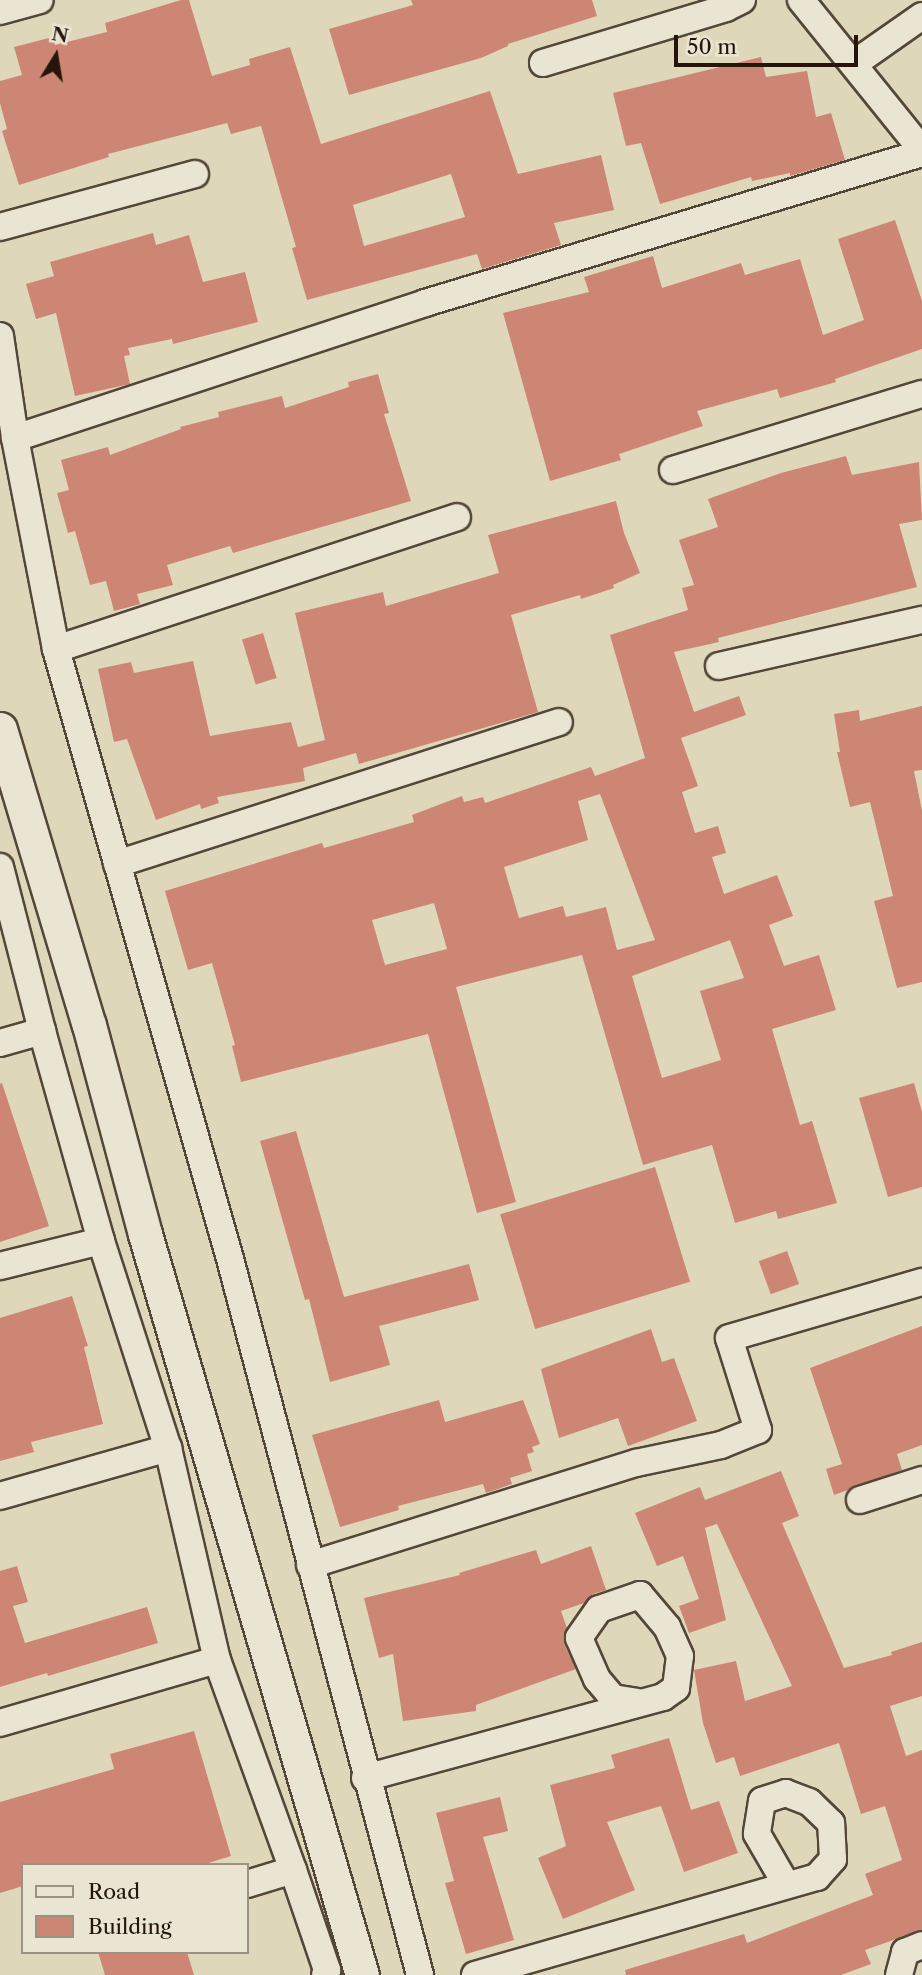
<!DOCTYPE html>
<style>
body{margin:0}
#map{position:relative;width:922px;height:1975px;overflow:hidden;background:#dfd7ba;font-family:"Libre Caslon Text",serif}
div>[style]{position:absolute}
.building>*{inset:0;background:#cd8674;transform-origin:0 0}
.roads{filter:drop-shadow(2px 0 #544638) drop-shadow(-2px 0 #544638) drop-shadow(0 2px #544638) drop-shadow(0 -2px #544638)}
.minor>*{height:26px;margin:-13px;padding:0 13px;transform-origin:13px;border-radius:13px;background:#eae5d2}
.tertiary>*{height:33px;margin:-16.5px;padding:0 16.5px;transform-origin:16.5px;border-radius:16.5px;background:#eae5d2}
span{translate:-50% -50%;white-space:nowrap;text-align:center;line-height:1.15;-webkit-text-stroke:5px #eae5d2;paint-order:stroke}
.legend{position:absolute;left:21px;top:1863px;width:228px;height:91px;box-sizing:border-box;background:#eae5d2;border:2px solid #9b9283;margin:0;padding:9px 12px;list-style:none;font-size:21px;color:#25150c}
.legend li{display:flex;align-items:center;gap:14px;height:35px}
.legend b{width:35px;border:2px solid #9b9283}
.north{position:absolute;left:21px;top:21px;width:70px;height:70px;-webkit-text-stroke:5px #eae5d2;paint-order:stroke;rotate:11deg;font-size:19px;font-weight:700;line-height:28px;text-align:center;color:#25150c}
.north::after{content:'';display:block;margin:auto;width:24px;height:32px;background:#25150c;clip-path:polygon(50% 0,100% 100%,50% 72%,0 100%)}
.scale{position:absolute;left:674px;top:35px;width:184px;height:32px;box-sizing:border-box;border:4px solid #25150c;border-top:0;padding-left:9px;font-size:21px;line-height:24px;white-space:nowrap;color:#25150c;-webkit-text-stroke:5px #eae5d2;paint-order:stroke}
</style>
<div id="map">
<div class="building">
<i style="clip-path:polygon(evenodd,181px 0,189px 0,212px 76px,250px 65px,249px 59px,290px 47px,321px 144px,490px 91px,518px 174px,601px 155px,614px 210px,554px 223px,561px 245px,482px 269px,477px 254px,307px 300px,292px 248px,296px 247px,261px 126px,231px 134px,227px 123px,108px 154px,109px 157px,19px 185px,2px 131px,7px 129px,0 103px,0 81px,22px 75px,14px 47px,53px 37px,55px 45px,107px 32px,105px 23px,181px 0,451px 174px,465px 217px,364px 246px,353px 205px,451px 174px)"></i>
<i style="clip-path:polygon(411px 0,592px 0,597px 16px,508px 44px,508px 46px,481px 58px,349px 95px,329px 29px,413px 5px)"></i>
<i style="clip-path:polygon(761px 57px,766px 77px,807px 71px,816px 117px,831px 113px,845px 160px,790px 176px,790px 173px,752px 181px,751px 177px,660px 204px,641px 143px,626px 146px,613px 93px)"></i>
<i style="clip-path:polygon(895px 220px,922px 301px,922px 349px,835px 379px,836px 382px,780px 398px,777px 389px,697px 411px,703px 426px,619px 454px,621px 460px,550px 481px,503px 313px,589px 292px,584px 277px,653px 256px,662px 288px,741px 263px,745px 275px,800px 259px,823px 335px,864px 320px,838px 239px)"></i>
<i style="clip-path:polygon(153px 233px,156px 245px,189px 235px,203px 282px,245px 272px,258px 322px,173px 344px,172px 339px,128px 348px,130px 355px,124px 356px,130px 384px,75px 396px,56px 313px,36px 319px,26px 284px,54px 276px,50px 262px)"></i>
<i style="clip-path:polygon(378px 374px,389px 413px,384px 414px,411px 501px,233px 553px,230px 546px,167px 565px,173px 585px,137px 594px,140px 604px,114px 611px,106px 581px,90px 585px,75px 531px,68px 533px,57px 493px,69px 490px,61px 460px,108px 447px,110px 455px,181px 429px,180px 427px,219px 417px,218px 412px,282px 396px,285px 408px,349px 387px,348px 382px)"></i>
<i style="clip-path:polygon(evenodd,846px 456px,852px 475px,919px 462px,922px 520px,899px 524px,917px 587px,718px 638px,719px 642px,674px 652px,694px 712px,739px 696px,746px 715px,681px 738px,698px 786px,682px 792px,695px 833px,718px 826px,726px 853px,712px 857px,724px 894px,777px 875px,793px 916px,769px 925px,784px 966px,819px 955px,836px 1010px,772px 1029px,800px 1125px,812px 1121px,837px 1203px,778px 1219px,776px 1211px,735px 1223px,712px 1145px,643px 1165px,582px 955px,456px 987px,516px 1202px,477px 1213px,428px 1034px,241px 1082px,232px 1046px,235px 1045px,212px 963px,188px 970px,165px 891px,322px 843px,324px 848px,414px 822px,412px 815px,462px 796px,464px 802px,483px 797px,485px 803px,591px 767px,595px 776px,645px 758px,610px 635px,688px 610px,682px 588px,694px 585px,679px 540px,718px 527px,708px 499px,781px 473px,846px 456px,600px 794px,655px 940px,617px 950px,606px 907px,566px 917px,563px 906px,519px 918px,504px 867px,588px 840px,578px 801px,600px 794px,846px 456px,434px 903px,447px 949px,385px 965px,372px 920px,434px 903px,846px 456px,730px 940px,744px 978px,700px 991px,721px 1060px,662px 1078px,632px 976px,730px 940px)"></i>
<i style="clip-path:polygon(616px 501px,624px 533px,640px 573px,613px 585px,614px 588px,581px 599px,580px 595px,511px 615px,538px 712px,359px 764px,356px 753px,303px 768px,305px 781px,217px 797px,219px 803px,201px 809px,200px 804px,156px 820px,127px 739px,114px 742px,98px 669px,131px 662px,134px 673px,193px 661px,210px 736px,291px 722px,298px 747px,325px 740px,295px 613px,383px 592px,386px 606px,499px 573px,488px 535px)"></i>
<i style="left:263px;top:633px;width:47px;height:22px;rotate:73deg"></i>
<i style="clip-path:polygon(922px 706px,922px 770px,914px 771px,922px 811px,922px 982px,897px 988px,874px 901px,893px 896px,870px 802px,850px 807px,837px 752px,840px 752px,834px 714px,859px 710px,860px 721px)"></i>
<i style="clip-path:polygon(2px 1083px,49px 1226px,0 1242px,0 1084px)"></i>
<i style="clip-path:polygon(914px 1083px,922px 1112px,922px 1187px,888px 1197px,859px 1098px)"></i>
<i style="clip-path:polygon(296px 1131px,344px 1297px,469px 1264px,479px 1300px,379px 1326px,390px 1365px,330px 1382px,309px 1299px,305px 1300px,260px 1141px)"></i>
<i style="left:655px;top:1167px;width:120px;height:162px;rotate:73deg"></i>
<i style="left:787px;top:1251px;width:35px;height:30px;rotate:70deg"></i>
<i style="clip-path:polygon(72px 1296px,88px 1346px,84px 1347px,103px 1424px,31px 1442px,34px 1452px,0 1461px,0 1318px)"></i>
<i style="clip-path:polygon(922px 1326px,922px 1445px,897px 1454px,902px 1470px,834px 1495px,826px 1469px,842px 1464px,810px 1368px)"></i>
<i style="clip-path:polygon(651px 1329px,662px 1362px,674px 1358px,697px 1421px,628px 1446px,618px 1418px,559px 1438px,541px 1369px)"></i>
<i style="clip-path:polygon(439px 1400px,445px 1422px,523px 1400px,540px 1444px,532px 1447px,534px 1452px,527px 1454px,532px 1471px,510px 1478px,512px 1484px,486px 1493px,483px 1484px,398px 1506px,399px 1510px,340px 1527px,312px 1435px)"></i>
<i style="clip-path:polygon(781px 1471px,799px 1516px,782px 1523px,844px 1668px,892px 1655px,891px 1652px,922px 1642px,922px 1696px,890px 1706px,906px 1756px,922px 1750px,922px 1930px,865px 1950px,871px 1964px,841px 1975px,626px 1975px,625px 1970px,744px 1934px,747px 1943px,873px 1895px,865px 1874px,902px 1860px,885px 1806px,861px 1814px,839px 1743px,740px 1776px,734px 1757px,716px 1763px,703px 1723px,694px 1670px,736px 1661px,745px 1701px,792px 1686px,717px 1524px,705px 1528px,726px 1620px,689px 1633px,679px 1606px,699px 1599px,683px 1556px,657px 1566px,635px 1513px,700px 1487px,705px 1500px)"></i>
<i style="clip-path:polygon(591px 1546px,606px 1590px,593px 1594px,584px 1603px,561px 1611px,567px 1628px,564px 1644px,576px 1669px,476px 1705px,476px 1711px,403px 1721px,393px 1654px,379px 1658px,364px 1598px,460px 1575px,459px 1573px,536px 1550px,541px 1564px)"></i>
<i style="clip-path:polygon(17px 1566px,28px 1602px,13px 1606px,25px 1643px,147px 1607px,158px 1643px,48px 1676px,47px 1673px,0 1687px,0 1571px)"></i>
<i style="clip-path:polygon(194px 1731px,231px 1856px,202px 1865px,23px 1865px,23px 1886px,0 1893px,0 1802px,114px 1769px,110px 1754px)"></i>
<i style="clip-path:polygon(669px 1738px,691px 1810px,719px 1801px,738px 1853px,684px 1872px,661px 1806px,607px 1822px,635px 1890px,563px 1919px,538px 1858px,566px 1846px,550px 1785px,615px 1768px,611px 1755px)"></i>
<i style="clip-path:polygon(500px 1797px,508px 1831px,483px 1837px,514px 1940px,466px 1954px,445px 1883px,454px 1881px,436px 1813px)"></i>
<i style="clip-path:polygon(98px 1952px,187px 1952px,194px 1975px,105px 1975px)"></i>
</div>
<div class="roads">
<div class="minor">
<i style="left:801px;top:0;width:193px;rotate:51.1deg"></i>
<i style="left:0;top:11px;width:41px;rotate:-15.4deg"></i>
<i style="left:543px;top:63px;width:191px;rotate:-16.7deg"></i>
<i style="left:726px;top:8px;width:18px;rotate:-27deg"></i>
<i style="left:855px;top:63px;width:82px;rotate:-35deg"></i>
<i style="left:0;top:227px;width:202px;rotate:-15.2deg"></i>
<i style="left:0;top:336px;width:103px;rotate:81.6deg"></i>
<i style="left:15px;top:438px;width:215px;rotate:79deg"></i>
<i style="left:56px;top:649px;width:630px;rotate:74.07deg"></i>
<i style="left:229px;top:1255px;width:745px;rotate:75.14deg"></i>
<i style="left:15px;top:438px;width:432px;rotate:-18.2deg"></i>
<i style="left:425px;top:303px;width:519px;rotate:-16.79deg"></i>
<i style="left:673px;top:470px;width:260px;rotate:-17deg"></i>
<i style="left:56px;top:649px;width:422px;rotate:-18.2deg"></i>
<i style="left:719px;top:666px;width:208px;rotate:-12.8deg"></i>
<i style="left:117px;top:864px;width:464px;rotate:-17.8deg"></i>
<i style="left:0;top:867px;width:169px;rotate:75.6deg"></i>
<i style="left:42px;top:1031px;width:218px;rotate:74.3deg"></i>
<i style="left:101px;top:1241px;width:218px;rotate:72.1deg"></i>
<i style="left:168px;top:1448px;width:218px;rotate:77deg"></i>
<i style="left:217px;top:1660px;width:223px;rotate:70.1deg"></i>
<i style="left:293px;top:1870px;width:106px;rotate:71.2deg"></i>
<i style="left:327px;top:1970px;width:5px;rotate:112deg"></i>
<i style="left:0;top:1043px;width:44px;rotate:-15.9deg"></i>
<i style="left:0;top:1266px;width:104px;rotate:-13.9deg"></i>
<i style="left:0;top:1496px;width:175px;rotate:-15.9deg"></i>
<i style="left:860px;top:1500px;width:65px;rotate:-17.9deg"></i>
<i style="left:310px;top:1565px;width:342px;rotate:-17.4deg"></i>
<i style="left:636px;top:1463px;width:87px;rotate:-12deg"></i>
<i style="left:721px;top:1445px;width:40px;rotate:-22deg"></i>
<i style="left:758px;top:1430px;width:96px;rotate:-107.5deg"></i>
<i style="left:729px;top:1338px;width:201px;rotate:-16.2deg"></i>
<i style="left:0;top:1723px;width:226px;rotate:-16.2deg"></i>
<i style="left:365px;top:1778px;width:309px;rotate:-15.2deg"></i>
<i style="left:663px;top:1697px;width:16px;rotate:-35deg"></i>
<i style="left:676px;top:1688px;width:32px;rotate:-83deg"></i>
<i style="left:680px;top:1656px;width:32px;rotate:-114deg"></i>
<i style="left:667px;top:1627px;width:42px;rotate:-130.2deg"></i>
<i style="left:640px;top:1595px;width:43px;rotate:161.1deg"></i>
<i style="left:599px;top:1609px;width:35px;rotate:125deg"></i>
<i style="left:579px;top:1638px;width:45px;rotate:66.3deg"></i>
<i style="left:597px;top:1679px;width:25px;rotate:50deg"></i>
<i style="left:613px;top:1698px;width:24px;rotate:9deg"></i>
<i style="left:247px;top:1884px;width:48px;rotate:-16.9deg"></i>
<i style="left:475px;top:1975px;width:356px;rotate:-16deg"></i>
<i style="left:817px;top:1877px;width:24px;rotate:-48deg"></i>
<i style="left:833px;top:1859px;width:36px;rotate:-93deg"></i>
<i style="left:831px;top:1823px;width:30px;rotate:-136deg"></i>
<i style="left:809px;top:1802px;width:25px;rotate:-159deg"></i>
<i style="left:786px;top:1793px;width:25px;rotate:162deg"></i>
<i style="left:762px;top:1801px;width:33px;rotate:99deg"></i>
<i style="left:757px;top:1834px;width:58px;rotate:59.9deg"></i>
<i style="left:899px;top:1975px;width:24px;rotate:-75deg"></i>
<i style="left:905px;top:1952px;width:18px;rotate:-22deg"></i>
</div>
<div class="tertiary">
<i style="left:0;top:729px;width:309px;rotate:73.3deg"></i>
<i style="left:89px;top:1025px;width:216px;rotate:75deg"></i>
<i style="left:145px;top:1234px;width:772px;rotate:73.68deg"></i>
</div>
</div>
<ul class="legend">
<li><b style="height:9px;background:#eae5d2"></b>Road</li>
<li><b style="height:19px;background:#cd8674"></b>Building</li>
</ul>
<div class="north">N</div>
<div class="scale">50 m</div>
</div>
